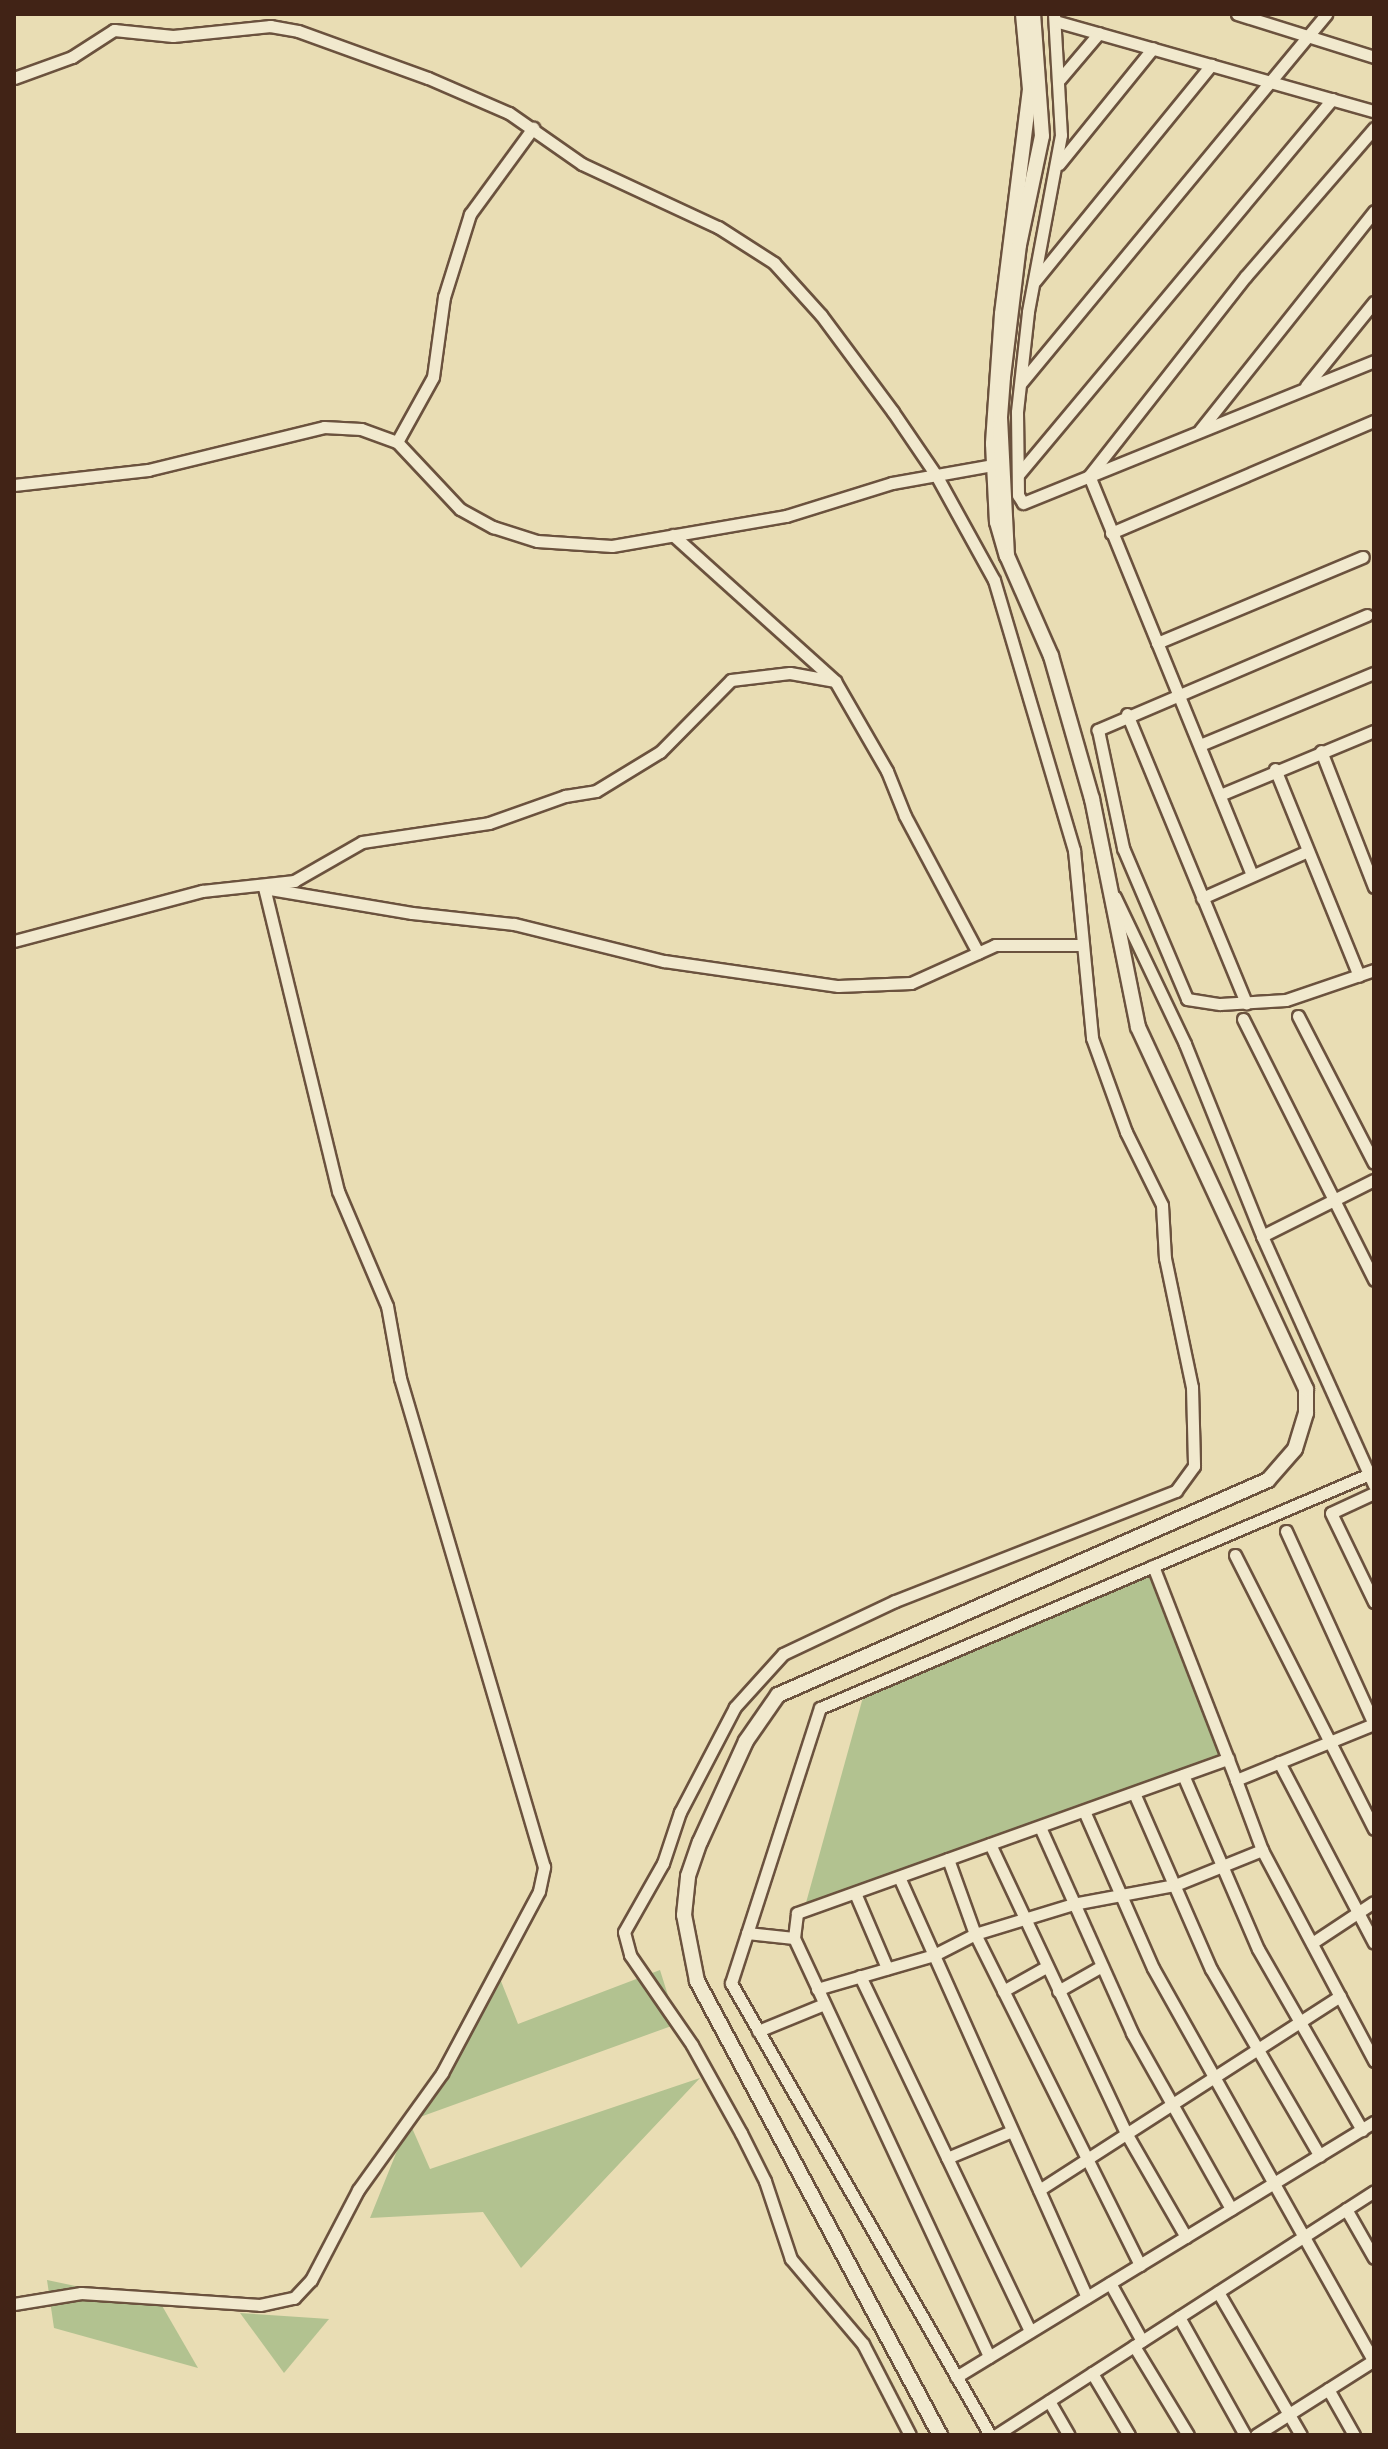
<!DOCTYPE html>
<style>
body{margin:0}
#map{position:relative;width:1388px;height:2449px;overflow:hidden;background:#e9ddb4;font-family:"IM FELL Great Primer",serif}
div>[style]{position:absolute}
.green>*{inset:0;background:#b2c290}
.roads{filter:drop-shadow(2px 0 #6b523e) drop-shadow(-2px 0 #6b523e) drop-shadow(0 2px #6b523e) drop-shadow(0 -2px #6b523e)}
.street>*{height:11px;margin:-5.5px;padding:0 5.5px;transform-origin:5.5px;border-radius:5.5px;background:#f1e9ce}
.secondary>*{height:14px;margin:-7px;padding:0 7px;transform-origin:7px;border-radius:7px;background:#f1e9ce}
span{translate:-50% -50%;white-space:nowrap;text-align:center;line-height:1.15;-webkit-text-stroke:7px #f1e9ce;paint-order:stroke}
.frame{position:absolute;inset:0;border:16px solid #412316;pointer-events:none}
</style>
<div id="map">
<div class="green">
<i style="clip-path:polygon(1153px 1566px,1228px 1759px,804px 1910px,865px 1690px)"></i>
<i style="clip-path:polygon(493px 1961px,518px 2024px,660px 1970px,677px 2024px,409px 2121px,430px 2169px,700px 2078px,521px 2268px,483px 2212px,370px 2218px,409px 2121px)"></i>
<i style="clip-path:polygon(47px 2280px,161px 2304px,198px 2368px,54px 2328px)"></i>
<i style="clip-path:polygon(240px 2313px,329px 2319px,284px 2373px)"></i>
</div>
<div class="roads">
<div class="street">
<i style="left:1054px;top:14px;width:121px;rotate:86.7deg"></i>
<i style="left:1061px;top:135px;width:180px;rotate:100.6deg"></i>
<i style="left:1028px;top:312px;width:101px;rotate:96.3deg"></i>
<i style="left:1017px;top:412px;width:83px;rotate:89.3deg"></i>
<i style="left:1018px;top:495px;width:9px;rotate:58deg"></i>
<i style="left:1023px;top:503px;width:379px;rotate:-22deg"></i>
<i style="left:1237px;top:14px;width:144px;rotate:17.4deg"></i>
<i style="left:1055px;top:21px;width:331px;rotate:15.8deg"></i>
<i style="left:14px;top:78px;width:62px;rotate:-19.9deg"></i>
<i style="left:72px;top:57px;width:50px;rotate:-32.7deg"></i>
<i style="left:114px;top:30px;width:59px;rotate:5.8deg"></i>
<i style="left:173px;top:36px;width:98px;rotate:-5.9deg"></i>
<i style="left:270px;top:26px;width:28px;rotate:10deg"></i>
<i style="left:298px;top:31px;width:138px;rotate:19.9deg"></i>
<i style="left:428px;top:78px;width:88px;rotate:23.4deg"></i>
<i style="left:509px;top:113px;width:89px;rotate:34.9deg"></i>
<i style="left:582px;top:164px;width:150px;rotate:24.9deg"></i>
<i style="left:718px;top:227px;width:67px;rotate:32.7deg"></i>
<i style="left:774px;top:263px;width:70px;rotate:47.9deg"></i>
<i style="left:821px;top:315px;width:121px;rotate:53.4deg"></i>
<i style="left:893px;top:412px;width:76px;rotate:55.7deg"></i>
<i style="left:936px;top:475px;width:120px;rotate:61.1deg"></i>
<i style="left:994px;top:580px;width:282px;rotate:73.5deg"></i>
<i style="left:1074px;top:850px;width:189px;rotate:84.5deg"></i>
<i style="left:1092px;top:1038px;width:100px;rotate:70.1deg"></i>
<i style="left:1126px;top:1132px;width:81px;rotate:63.7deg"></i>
<i style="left:1162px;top:1205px;width:53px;rotate:86.8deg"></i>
<i style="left:1165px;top:1258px;width:132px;rotate:78.2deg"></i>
<i style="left:1192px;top:1387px;width:79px;rotate:88.5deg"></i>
<i style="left:1194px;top:1466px;width:31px;rotate:126deg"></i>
<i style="left:1176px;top:1491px;width:302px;rotate:158.6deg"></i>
<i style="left:895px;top:1601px;width:124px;rotate:154.7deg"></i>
<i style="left:783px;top:1654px;width:72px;rotate:132.2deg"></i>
<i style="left:735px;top:1707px;width:119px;rotate:117.6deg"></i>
<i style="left:680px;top:1812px;width:54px;rotate:108.4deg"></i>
<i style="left:663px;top:1863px;width:79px;rotate:119.5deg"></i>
<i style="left:624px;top:1932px;width:24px;rotate:75deg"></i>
<i style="left:630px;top:1955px;width:109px;rotate:55.4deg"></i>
<i style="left:692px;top:2045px;width:101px;rotate:60.9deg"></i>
<i style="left:741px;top:2133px;width:54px;rotate:63.4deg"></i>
<i style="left:765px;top:2181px;width:82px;rotate:71.6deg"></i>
<i style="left:791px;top:2259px;width:111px;rotate:49.7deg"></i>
<i style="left:863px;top:2344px;width:102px;rotate:62.7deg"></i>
<i style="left:1060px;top:79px;width:60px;rotate:-49.7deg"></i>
<i style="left:1059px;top:164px;width:149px;rotate:-51deg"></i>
<i style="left:1035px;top:281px;width:279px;rotate:-50.8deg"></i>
<i style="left:1021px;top:383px;width:479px;rotate:-50.4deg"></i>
<i style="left:1306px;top:386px;width:108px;rotate:-51deg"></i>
<i style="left:1200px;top:430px;width:280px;rotate:-51.5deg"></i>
<i style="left:397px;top:442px;width:74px;rotate:-61deg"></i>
<i style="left:433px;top:377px;width:81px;rotate:-82.2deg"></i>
<i style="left:444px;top:297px;width:87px;rotate:-72.6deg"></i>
<i style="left:470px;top:214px;width:107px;rotate:-53.8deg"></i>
<i style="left:1018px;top:475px;width:490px;rotate:-50.1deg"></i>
<i style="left:14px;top:485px;width:135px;rotate:-6.4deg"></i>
<i style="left:148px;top:470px;width:181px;rotate:-13.7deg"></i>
<i style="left:324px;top:427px;width:37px;rotate:3deg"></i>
<i style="left:361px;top:429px;width:38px;rotate:20deg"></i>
<i style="left:397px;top:442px;width:92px;rotate:46.8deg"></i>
<i style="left:460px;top:509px;width:38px;rotate:29deg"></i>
<i style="left:493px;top:527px;width:46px;rotate:17.7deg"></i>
<i style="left:537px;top:541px;width:75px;rotate:3.8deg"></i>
<i style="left:612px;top:546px;width:177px;rotate:-9.8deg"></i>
<i style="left:786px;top:516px;width:111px;rotate:-17.3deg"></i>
<i style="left:892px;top:483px;width:103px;rotate:-10.1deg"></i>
<i style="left:1111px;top:533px;width:286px;rotate:-23.1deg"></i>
<i style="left:673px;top:535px;width:218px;rotate:42deg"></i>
<i style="left:835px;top:681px;width:104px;rotate:60deg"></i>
<i style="left:887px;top:771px;width:48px;rotate:68.2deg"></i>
<i style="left:905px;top:816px;width:155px;rotate:61.9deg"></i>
<i style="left:1367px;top:615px;width:293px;rotate:156.9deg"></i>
<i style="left:1098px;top:730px;width:121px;rotate:78deg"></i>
<i style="left:1123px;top:848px;width:164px;rotate:67deg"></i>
<i style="left:1187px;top:999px;width:33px;rotate:9deg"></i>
<i style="left:1220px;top:1004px;width:66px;rotate:-3.5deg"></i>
<i style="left:1286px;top:1000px;width:93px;rotate:-18.8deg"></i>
<i style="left:1157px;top:643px;width:223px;rotate:-22.7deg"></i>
<i style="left:1127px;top:714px;width:313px;rotate:67.6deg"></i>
<i style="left:1200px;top:745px;width:188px;rotate:-22.5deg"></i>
<i style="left:1321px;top:751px;width:146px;rotate:68.7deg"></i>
<i style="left:1275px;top:769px;width:223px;rotate:67.9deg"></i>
<i style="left:1220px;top:795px;width:167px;rotate:-22.6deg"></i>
<i style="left:1252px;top:875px;width:431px;rotate:-112.2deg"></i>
<i style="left:1089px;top:476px;width:254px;rotate:-51.9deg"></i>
<i style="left:1246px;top:276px;width:196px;rotate:-49.1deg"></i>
<i style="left:1115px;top:897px;width:163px;rotate:64.5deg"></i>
<i style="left:1185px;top:1044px;width:207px;rotate:68.1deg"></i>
<i style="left:1262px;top:1236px;width:273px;rotate:65.8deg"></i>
<i style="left:1202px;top:898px;width:114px;rotate:-23.9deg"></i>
<i style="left:14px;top:941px;width:195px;rotate:-14.9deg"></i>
<i style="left:202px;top:891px;width:93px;rotate:-6.2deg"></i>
<i style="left:294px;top:881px;width:78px;rotate:-29.8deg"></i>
<i style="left:362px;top:842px;width:128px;rotate:-8.5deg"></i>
<i style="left:489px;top:823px;width:81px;rotate:-19.6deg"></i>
<i style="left:565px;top:796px;width:31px;rotate:-9deg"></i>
<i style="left:596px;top:791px;width:75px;rotate:-31.4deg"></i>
<i style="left:660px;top:752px;width:101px;rotate:-45.4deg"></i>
<i style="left:731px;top:680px;width:59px;rotate:-6.8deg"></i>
<i style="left:790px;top:673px;width:46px;rotate:10.1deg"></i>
<i style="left:1298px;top:1016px;width:165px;rotate:62.7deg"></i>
<i style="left:1243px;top:1019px;width:292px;rotate:63.3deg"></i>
<i style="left:1262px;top:1236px;width:125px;rotate:-26.6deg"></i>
<i style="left:1374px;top:1493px;width:47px;rotate:155.1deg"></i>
<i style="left:1331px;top:1513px;width:99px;rotate:64.2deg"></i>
<i style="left:1286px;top:1531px;width:212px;rotate:65.5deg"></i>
<i style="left:1235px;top:1555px;width:307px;rotate:63.1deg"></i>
<i style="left:1153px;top:1566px;width:230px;rotate:68.8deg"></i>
<i style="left:1236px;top:1780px;width:149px;rotate:-22.1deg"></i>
<i style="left:1279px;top:1762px;width:204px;rotate:62.3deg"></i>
<i style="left:1183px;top:1775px;width:189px;rotate:66.7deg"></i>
<i style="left:1258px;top:1949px;width:209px;rotate:60.1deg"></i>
<i style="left:1236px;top:1780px;width:75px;rotate:69.6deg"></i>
<i style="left:1262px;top:1850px;width:239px;rotate:62deg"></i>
<i style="left:1134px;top:1793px;width:192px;rotate:66.4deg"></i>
<i style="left:1211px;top:1969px;width:216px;rotate:59.8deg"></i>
<i style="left:1084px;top:1811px;width:171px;rotate:66.3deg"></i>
<i style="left:1153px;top:1968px;width:452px;rotate:60.7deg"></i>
<i style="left:1040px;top:1827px;width:226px;rotate:65.9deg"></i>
<i style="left:1132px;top:2033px;width:202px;rotate:60.6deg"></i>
<i style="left:990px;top:1844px;width:319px;rotate:64.8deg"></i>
<i style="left:1126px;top:2133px;width:120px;rotate:60deg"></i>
<i style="left:948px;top:1859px;width:80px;rotate:70.2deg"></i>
<i style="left:975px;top:1934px;width:370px;rotate:63.5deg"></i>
<i style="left:899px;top:1877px;width:460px;rotate:65.9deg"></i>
<i style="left:855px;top:1893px;width:82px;rotate:66.9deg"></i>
<i style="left:747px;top:1933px;width:47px;rotate:6.1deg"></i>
<i style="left:794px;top:1938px;width:25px;rotate:-83deg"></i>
<i style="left:797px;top:1913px;width:458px;rotate:-19.7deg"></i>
<i style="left:794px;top:1938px;width:462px;rotate:65deg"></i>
<i style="left:1312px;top:1943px;width:74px;rotate:-33.5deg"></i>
<i style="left:860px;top:1976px;width:394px;rotate:64.4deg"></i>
<i style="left:817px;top:1989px;width:122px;rotate:-16.2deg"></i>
<i style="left:934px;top:1955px;width:46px;rotate:-27.1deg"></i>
<i style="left:975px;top:1934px;width:102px;rotate:-17deg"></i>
<i style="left:1073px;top:1904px;width:104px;rotate:-10.6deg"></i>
<i style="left:1175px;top:1885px;width:94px;rotate:-21.9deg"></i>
<i style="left:1003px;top:1991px;width:49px;rotate:-29.2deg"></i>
<i style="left:1058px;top:1991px;width:48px;rotate:-29.7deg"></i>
<i style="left:758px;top:2031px;width:71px;rotate:-22.2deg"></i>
<i style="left:947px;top:2158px;width:70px;rotate:-22.6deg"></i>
<i style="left:1039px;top:2190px;width:358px;rotate:-32.8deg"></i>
<i style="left:1346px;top:2209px;width:56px;rotate:60.3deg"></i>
<i style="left:1110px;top:2283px;width:66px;rotate:61.1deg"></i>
<i style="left:1218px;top:2292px;width:165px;rotate:59.9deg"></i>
<i style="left:14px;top:2304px;width:68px;rotate:-9.3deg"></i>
<i style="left:81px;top:2293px;width:179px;rotate:3.8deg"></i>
<i style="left:260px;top:2305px;width:35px;rotate:-12deg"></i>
<i style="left:294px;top:2298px;width:25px;rotate:-47deg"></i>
<i style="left:311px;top:2280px;width:102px;rotate:-62.4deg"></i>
<i style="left:358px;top:2190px;width:144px;rotate:-54.3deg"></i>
<i style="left:442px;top:2073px;width:206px;rotate:-61.9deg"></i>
<i style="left:539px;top:1891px;width:25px;rotate:-78deg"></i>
<i style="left:544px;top:1867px;width:510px;rotate:-106.41deg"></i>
<i style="left:400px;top:1378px;width:73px;rotate:-100.2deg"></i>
<i style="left:387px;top:1306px;width:125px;rotate:-113.1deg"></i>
<i style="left:338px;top:1191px;width:312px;rotate:-103.7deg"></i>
<i style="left:264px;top:888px;width:150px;rotate:9.6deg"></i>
<i style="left:412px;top:913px;width:103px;rotate:6.2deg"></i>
<i style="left:514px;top:924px;width:154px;rotate:13.9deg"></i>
<i style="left:664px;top:961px;width:176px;rotate:8.2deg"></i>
<i style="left:838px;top:986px;width:73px;rotate:-2.4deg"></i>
<i style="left:911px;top:983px;width:92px;rotate:-24.3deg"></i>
<i style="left:995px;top:945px;width:88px"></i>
<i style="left:1179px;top:2317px;width:135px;rotate:60.8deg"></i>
<i style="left:1134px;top:2346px;width:104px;rotate:58.8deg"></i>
<i style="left:1092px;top:2373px;width:72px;rotate:59.2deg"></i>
<i style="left:956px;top:2377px;width:490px;rotate:-31.4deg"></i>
<i style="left:1328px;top:2389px;width:53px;rotate:60.5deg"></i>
<i style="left:1049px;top:2401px;width:39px;rotate:60deg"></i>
<i style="left:990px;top:2435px;width:521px;rotate:-119.81deg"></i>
<i style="left:731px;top:1983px;width:289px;rotate:-72.1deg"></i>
<i style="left:820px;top:1708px;width:602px;rotate:-23.07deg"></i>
<i style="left:996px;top:2435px;width:450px;rotate:-32.8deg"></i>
<i style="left:1256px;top:2435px;width:140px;rotate:-32.4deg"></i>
</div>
<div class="secondary">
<i style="left:1023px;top:14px;width:75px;rotate:84.7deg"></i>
<i style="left:1030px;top:89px;width:227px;rotate:97.1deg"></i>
<i style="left:1002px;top:314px;width:130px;rotate:94deg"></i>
<i style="left:993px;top:444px;width:78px;rotate:87.1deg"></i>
<i style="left:997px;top:522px;width:35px;rotate:74deg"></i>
<i style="left:1007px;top:556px;width:139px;rotate:-92.9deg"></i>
<i style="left:1000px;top:417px;width:40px;rotate:-85.7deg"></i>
<i style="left:1003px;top:377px;width:133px;rotate:-83.1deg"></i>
<i style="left:1019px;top:245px;width:111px;rotate:-78.1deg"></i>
<i style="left:1042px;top:136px;width:122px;rotate:-94.2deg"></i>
<i style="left:940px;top:2435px;width:515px;rotate:-118.16deg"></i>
<i style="left:697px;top:1981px;width:67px;rotate:-101.1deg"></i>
<i style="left:684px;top:1915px;width:39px;rotate:-84deg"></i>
<i style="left:688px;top:1876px;width:36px;rotate:-71deg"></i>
<i style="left:700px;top:1842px;width:111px;rotate:-65.5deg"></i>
<i style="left:746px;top:1741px;width:56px;rotate:-55.2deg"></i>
<i style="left:778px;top:1695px;width:535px;rotate:-23.69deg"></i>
<i style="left:1268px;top:1480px;width:41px;rotate:-48.9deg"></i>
<i style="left:1295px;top:1449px;width:38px;rotate:-73deg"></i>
<i style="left:1306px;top:1413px;width:24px;rotate:-90deg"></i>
<i style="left:1306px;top:1389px;width:399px;rotate:-114.9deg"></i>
<i style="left:1138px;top:1027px;width:233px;rotate:-101.4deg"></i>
<i style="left:1092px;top:799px;width:149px;rotate:-106deg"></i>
<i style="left:1051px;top:656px;width:109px;rotate:-113.7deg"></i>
</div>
</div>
<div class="frame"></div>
</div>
